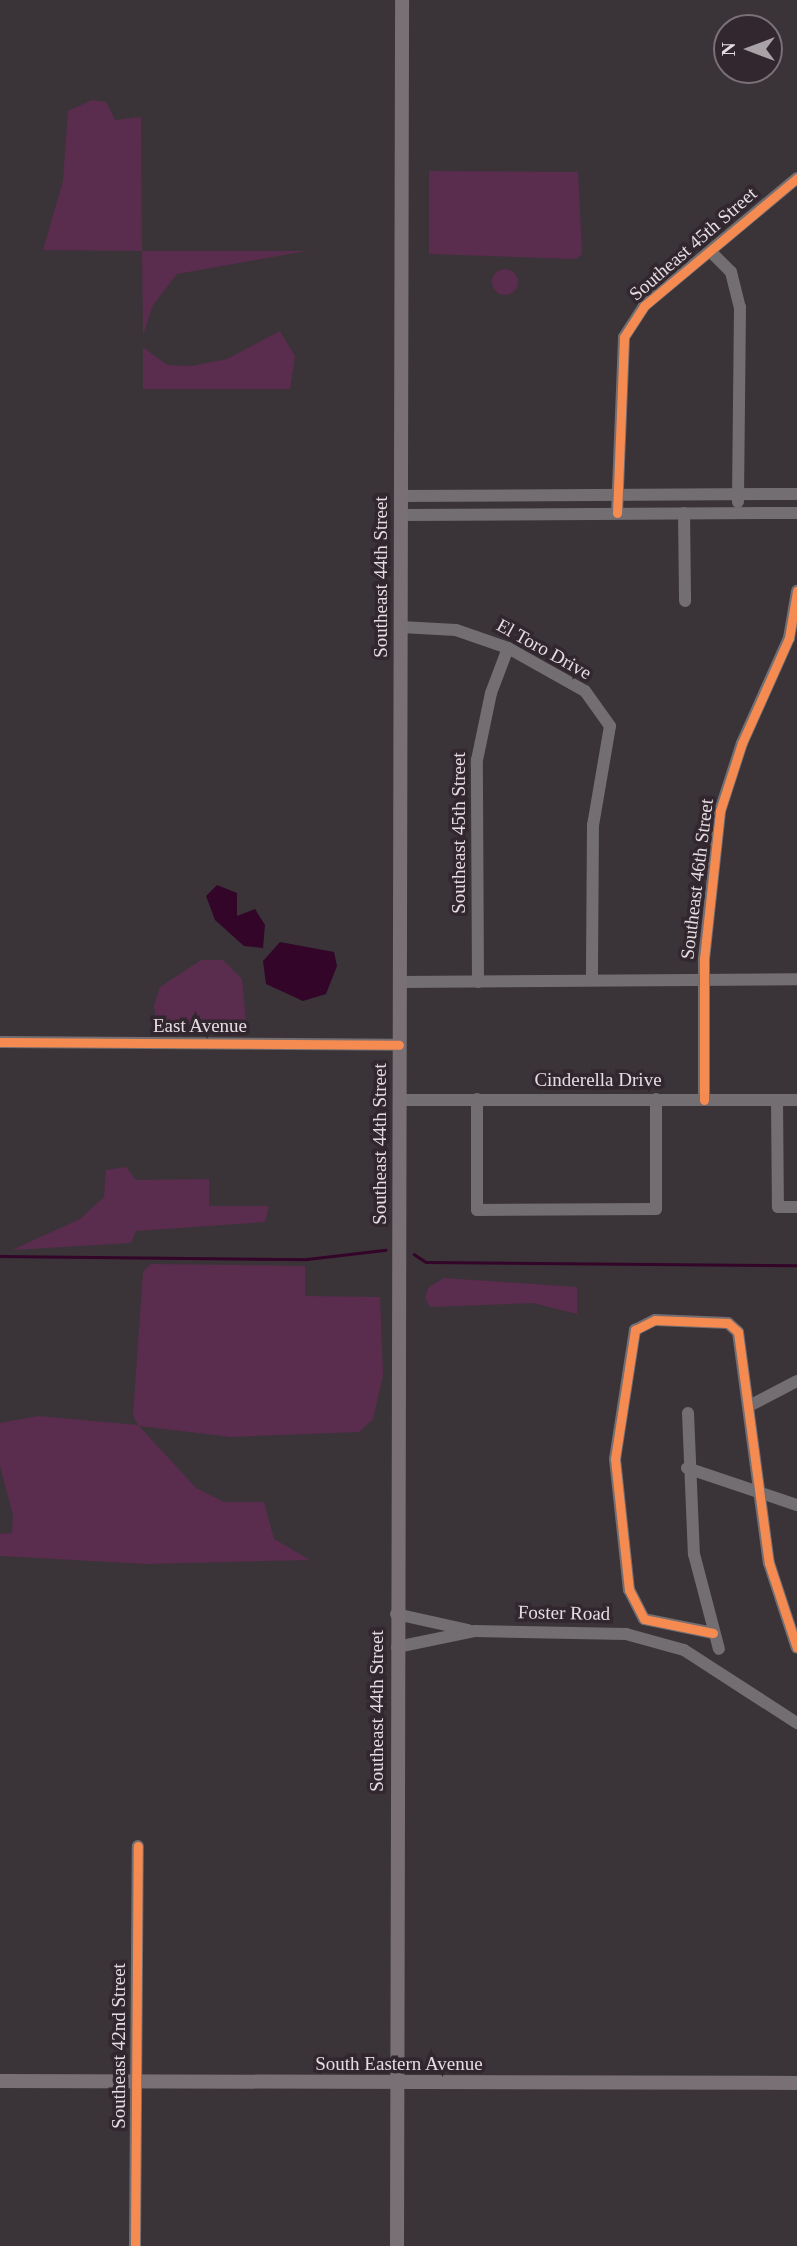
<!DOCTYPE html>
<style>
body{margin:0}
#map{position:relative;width:797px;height:2246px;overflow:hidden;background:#3a3438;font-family:"Times New Roman",serif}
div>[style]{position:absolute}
.green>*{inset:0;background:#5a2c4e}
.round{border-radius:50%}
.water>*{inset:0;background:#320529}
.stream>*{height:2.5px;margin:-1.25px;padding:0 1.25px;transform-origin:1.25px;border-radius:1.25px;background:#320529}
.minor>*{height:12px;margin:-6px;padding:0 6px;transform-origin:6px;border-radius:6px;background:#736e71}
.major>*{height:14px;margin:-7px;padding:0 7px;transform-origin:7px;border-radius:7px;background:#797076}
.cycleway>*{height:9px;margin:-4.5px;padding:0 4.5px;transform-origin:4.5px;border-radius:4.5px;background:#f68b52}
span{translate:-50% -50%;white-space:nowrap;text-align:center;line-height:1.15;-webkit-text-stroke:7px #32272f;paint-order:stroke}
.street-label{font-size:19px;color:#e5dde2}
.north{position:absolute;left:713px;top:14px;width:70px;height:70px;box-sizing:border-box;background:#32272f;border:2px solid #7a7077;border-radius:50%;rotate:270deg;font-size:19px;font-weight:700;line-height:28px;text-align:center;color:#e5dde2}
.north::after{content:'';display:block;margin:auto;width:24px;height:32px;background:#a9a2a6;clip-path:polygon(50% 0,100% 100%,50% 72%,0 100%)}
</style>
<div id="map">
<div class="green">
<i style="clip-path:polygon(92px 100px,106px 102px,115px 120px,141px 117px,142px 251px,306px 251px,177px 274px,153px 305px,143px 335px,142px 251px,43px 250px,63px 181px,68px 111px)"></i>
<i style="clip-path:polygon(429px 171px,578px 172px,582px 254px,576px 259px,429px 254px)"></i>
<i class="round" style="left:492px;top:269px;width:26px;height:26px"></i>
<i style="clip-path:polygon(280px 331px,295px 356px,290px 389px,143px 389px,143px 347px,167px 365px,192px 366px,227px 359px)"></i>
<i style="clip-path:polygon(201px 960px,223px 960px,242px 979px,247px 1032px,158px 1032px,154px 1006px,160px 987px)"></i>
<i style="clip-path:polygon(126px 1167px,136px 1180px,209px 1179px,209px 1206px,269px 1206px,265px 1222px,136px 1231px,131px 1243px,12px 1250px,80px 1219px,104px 1197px,106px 1170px)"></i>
<i style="clip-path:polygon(151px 1264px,305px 1266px,305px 1296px,380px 1297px,383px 1375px,373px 1419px,359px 1432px,231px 1437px,139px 1426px,196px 1488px,224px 1502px,264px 1502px,274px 1539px,310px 1560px,147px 1564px,0 1556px,0 1534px,12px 1533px,13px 1515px,0 1466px,0 1423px,38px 1416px,138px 1425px,133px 1415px,143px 1272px)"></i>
<i style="clip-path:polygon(444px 1278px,577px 1287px,577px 1314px,533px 1303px,430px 1307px,425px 1298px,429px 1287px)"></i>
</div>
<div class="water">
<i style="clip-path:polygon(217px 885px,237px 893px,237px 916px,255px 909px,265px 925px,263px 948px,244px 946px,215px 920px,206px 896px)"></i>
<i style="clip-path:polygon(280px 942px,334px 952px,337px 966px,326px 994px,303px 1001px,266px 984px,263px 961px)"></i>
</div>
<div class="stream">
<i style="left:414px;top:1254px;width:14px;rotate:34deg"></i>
<i style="left:426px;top:1262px;width:371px;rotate:0.5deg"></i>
<i style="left:0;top:1256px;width:307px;rotate:0.6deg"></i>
<i style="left:307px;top:1259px;width:79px;rotate:-6.6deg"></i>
</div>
<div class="minor">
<i style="left:711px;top:252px;width:28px;rotate:45deg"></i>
<i style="left:731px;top:272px;width:36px;rotate:76deg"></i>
<i style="left:740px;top:307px;width:195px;rotate:90.6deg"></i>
<i style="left:401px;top:496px;width:396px;rotate:-0.3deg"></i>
<i style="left:617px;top:513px;width:176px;rotate:-87.7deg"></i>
<i style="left:624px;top:337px;width:37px;rotate:-57deg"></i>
<i style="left:644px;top:306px;width:199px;rotate:-39.9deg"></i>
<i style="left:684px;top:513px;width:88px;rotate:89.3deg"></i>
<i style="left:401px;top:515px;width:396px;rotate:-0.3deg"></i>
<i style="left:401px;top:627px;width:55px;rotate:3.1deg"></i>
<i style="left:456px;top:630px;width:55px;rotate:19.1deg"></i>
<i style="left:508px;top:648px;width:88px;rotate:29.2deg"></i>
<i style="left:585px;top:691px;width:43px;rotate:54.5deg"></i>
<i style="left:610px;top:726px;width:100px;rotate:99.7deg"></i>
<i style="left:593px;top:825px;width:153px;rotate:90.4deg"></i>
<i style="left:399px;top:982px;width:398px;rotate:-0.4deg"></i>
<i style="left:478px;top:982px;width:222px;rotate:-90.3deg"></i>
<i style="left:477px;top:760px;width:68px;rotate:-78.2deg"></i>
<i style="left:491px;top:693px;width:48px;rotate:-69.3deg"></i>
<i style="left:0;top:1042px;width:399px;rotate:0.4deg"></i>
<i style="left:477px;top:1099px;width:111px;rotate:90deg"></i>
<i style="left:477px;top:1210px;width:179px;rotate:-0.3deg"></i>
<i style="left:656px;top:1209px;width:110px;rotate:-90deg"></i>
<i style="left:399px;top:1100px;width:398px"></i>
<i style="left:704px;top:1100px;width:141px;rotate:-90deg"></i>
<i style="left:704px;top:959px;width:149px;rotate:-83.8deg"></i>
<i style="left:720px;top:811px;width:71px;rotate:-72.1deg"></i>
<i style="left:742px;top:743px;width:115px;rotate:-65.9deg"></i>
<i style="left:789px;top:638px;width:48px;rotate:-80.3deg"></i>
<i style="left:777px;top:1100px;width:107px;rotate:89.5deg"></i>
<i style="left:778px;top:1207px;width:19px"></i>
<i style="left:749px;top:1406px;width:54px;rotate:-27.5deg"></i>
<i style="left:688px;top:1413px;width:141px;rotate:87.6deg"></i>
<i style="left:694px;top:1554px;width:98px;rotate:75.3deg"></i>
<i style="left:687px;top:1468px;width:116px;rotate:18.6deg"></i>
<i style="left:396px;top:1614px;width:74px;rotate:12.5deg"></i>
<i style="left:713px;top:1633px;width:70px;rotate:-168.5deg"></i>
<i style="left:644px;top:1619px;width:33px;rotate:-117deg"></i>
<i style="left:629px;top:1590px;width:132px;rotate:-96.1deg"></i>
<i style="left:615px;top:1459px;width:131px;rotate:-81.2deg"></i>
<i style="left:635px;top:1330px;width:22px;rotate:-27deg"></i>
<i style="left:655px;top:1320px;width:73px;rotate:2.4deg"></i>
<i style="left:728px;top:1323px;width:13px;rotate:42deg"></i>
<i style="left:738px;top:1332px;width:233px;rotate:82.4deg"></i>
<i style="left:769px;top:1563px;width:89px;rotate:71.8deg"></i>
<i style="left:397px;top:1647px;width:80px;rotate:-11.6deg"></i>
<i style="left:475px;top:1631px;width:151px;rotate:1.1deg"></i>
<i style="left:626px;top:1634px;width:60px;rotate:15.4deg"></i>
<i style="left:684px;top:1650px;width:135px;rotate:32.9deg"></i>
<i style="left:135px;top:2246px;width:400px;rotate:-89.6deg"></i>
</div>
<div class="major">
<i style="left:0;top:2081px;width:797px;rotate:0.14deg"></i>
<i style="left:397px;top:2246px;width:2246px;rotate:-89.87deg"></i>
</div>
<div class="cycleway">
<i style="left:617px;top:513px;width:176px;rotate:-87.7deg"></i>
<i style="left:624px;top:337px;width:37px;rotate:-57deg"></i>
<i style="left:644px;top:306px;width:199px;rotate:-39.9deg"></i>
<i style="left:0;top:1042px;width:399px;rotate:0.4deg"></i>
<i style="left:704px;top:1100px;width:141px;rotate:-90deg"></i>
<i style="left:704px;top:959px;width:149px;rotate:-83.8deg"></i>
<i style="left:720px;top:811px;width:71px;rotate:-72.1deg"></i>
<i style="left:742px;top:743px;width:115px;rotate:-65.9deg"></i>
<i style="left:789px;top:638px;width:48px;rotate:-80.3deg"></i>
<i style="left:713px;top:1633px;width:70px;rotate:-168.5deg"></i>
<i style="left:644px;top:1619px;width:33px;rotate:-117deg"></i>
<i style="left:629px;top:1590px;width:132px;rotate:-96.1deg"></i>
<i style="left:615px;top:1459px;width:131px;rotate:-81.2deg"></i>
<i style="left:635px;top:1330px;width:22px;rotate:-27deg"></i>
<i style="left:655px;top:1320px;width:73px;rotate:2.4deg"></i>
<i style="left:728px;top:1323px;width:13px;rotate:42deg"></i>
<i style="left:738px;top:1332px;width:233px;rotate:82.4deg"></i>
<i style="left:769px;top:1563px;width:89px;rotate:71.8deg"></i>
<i style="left:135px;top:2246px;width:400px;rotate:-89.6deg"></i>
</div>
<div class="street-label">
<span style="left:693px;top:244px;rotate:-41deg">Southeast 45th Street</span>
<span style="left:381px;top:577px;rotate:-90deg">Southeast 44th Street</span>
<span style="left:544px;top:649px;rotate:29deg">El Toro Drive</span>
<span style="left:459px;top:833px;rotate:-90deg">Southeast 45th Street</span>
<span style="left:697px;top:879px;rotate:-83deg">Southeast 46th Street</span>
<span style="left:200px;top:1026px">East Avenue</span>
<span style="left:598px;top:1080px">Cinderella Drive</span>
<span style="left:380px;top:1144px;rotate:-90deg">Southeast 44th Street</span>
<span style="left:564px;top:1613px;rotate:1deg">Foster Road</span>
<span style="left:377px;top:1711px;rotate:-90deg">Southeast 44th Street</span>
<span style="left:119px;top:2046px;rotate:-90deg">Southeast 42nd Street</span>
<span style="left:399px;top:2064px">South Eastern Avenue</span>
</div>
<div class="north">N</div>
</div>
